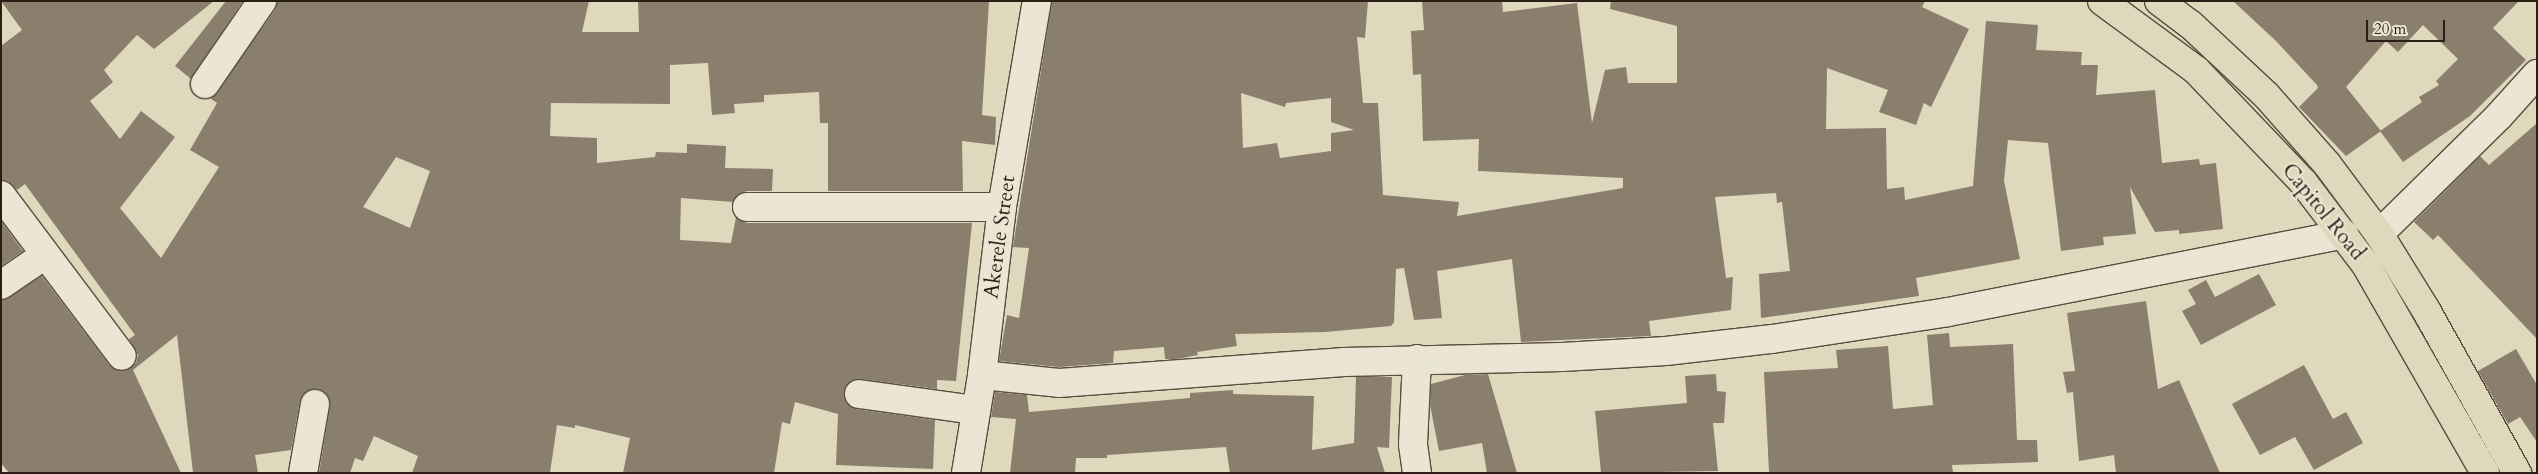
<!DOCTYPE html>
<style>
body{margin:0}
#map{position:relative;width:2538px;height:474px;overflow:hidden;background:#e0d8bd;font-family:Cardo,serif}
div>[style]{position:absolute}
.building>*{inset:0;background:#897f6c}
.roads{filter:drop-shadow(1px 0 #584d3f) drop-shadow(-1px 0 #584d3f) drop-shadow(0 1px #584d3f) drop-shadow(0 -1px #584d3f)}
.minor>*{height:28px;margin:-14px;padding:0 14px;transform-origin:14px;border-radius:14px;background:#ebe6d4}
.major>*{height:28px;margin:-14px;padding:0 14px;transform-origin:14px;border-radius:14px;background:#e0d8bd}
span{translate:-50% -50%;white-space:nowrap;text-align:center;line-height:1.15;-webkit-text-stroke:4px #ebe6d4;paint-order:stroke}
.street-label{font-size:21px;color:#2b1f15}
.frame{position:absolute;inset:0;border:2px solid #2b1f15;pointer-events:none}
.scale{position:absolute;left:2366px;top:20px;width:79px;height:22px;box-sizing:border-box;border:2px solid #2b1f15;border-top:0;padding-left:6px;font-size:15px;line-height:18px;white-space:nowrap;color:#2b1f15;-webkit-text-stroke:4px #ebe6d4;paint-order:stroke}
</style>
<div id="map">
<div class="building">
<i style="clip-path:polygon(evenodd,1px 1px,214px 1px,154px 49px,137px 35px,104px 70px,113px 82px,90px 101px,120px 139px,141px 111px,175px 137px,120px 208px,161px 258px,219px 167px,190px 150px,217px 103px,211px 99px,275px 10px,277px 1px,589px 1px,582px 32px,639px 32px,638px 1px,989px 1px,982px 115px,996px 117px,995px 145px,962px 141px,963px 191px,828px 191px,828px 123px,820px 123px,819px 92px,764px 95px,764px 102px,734px 104px,735px 113px,712px 115px,708px 63px,670px 65px,670px 104px,551px 103px,550px 136px,597px 138px,597px 163px,655px 157px,656px 152px,687px 153px,687px 144px,726px 146px,725px 168px,773px 169px,772px 191px,747px 191px,739px 194px,733px 202px,681px 198px,680px 240px,731px 243px,736px 217px,747px 223px,972px 223px,956px 381px,937px 380px,937px 389px,861px 379px,853px 380px,844px 391px,845px 400px,856px 409px,935px 420px,933px 469px,836px 465px,838px 414px,795px 402px,790px 424px,782px 422px,774px 473px,623px 473px,630px 438px,575px 425px,575px 428px,557px 425px,550px 473px,412px 473px,418px 456px,374px 436px,363px 461px,355px 458px,350px 473px,319px 473px,330px 406px,325px 392px,317px 389px,303px 394px,300px 401px,291px 450px,255px 455px,258px 473px,193px 473px,177px 335px,133px 370px,181px 473px,9px 473px,1px 463px,1px 300px,42px 276px,110px 366px,124px 371px,136px 363px,138px 355px,129px 339px,135px 335px,25px 184px,17px 190px,8px 181px,1px 180px,1px 46px,22px 30px,1px 1px,396px 157px,430px 171px,410px 228px,363px 207px,396px 157px)"></i>
<i style="clip-path:polygon(226px 1px,243px 1px,191px 79px,175px 66px)"></i>
<i style="clip-path:polygon(evenodd,1052px 1px,1368px 1px,1365px 38px,1357px 37px,1363px 103px,1378px 103px,1383px 195px,1459px 202px,1457px 216px,1623px 188px,1623px 178px,1478px 171px,1479px 139px,1423px 141px,1421px 74px,1413px 75px,1411px 31px,1424px 30px,1422px 1px,1502px 1px,1503px 12px,1577px 3px,1592px 123px,1605px 70px,1626px 67px,1628px 83px,1677px 83px,1677px 26px,1610px 9px,1611px 1px,1925px 1px,1922px 7px,1969px 29px,1931px 107px,1924px 103px,1916px 125px,1879px 112px,1888px 90px,1827px 68px,1826px 129px,1886px 128px,1887px 189px,1904px 187px,1905px 200px,1973px 186px,1986px 21px,2038px 25px,2036px 50px,2082px 52px,2081px 65px,2098px 65px,2096px 95px,2155px 90px,2162px 163px,2199px 159px,2200px 165px,2216px 163px,2223px 229px,2179px 234px,2179px 230px,2155px 232px,2130px 187px,2136px 234px,2103px 237px,2104px 245px,2061px 251px,2048px 143px,2008px 140px,2004px 181px,2020px 259px,1916px 278px,1919px 296px,1761px 318px,1759px 274px,1790px 271px,1782px 202px,1777px 203px,1776px 193px,1715px 197px,1726px 278px,1733px 277px,1731px 310px,1649px 321px,1651px 336px,1521px 342px,1512px 259px,1437px 271px,1442px 318px,1414px 320px,1404px 268px,1396px 269px,1394px 322px,1391px 326px,1325px 332px,1235px 334px,1237px 346px,1197px 352px,1198px 355px,1177px 359px,1165px 359px,1164px 347px,1114px 351px,1113px 363px,1059px 367px,999px 361px,1007px 315px,1019px 318px,1029px 248px,1013px 247px,1052px 1px,1241px 93px,1285px 107px,1286px 103px,1331px 98px,1331px 122px,1354px 130px,1331px 133px,1331px 151px,1280px 158px,1277px 143px,1243px 148px,1241px 93px)"></i>
<i style="clip-path:polygon(2233px 1px,2519px 1px,2493px 28px,2526px 60px,2470px 116px,2403px 162px,2380px 131px,2422px 102px,2419px 97px,2439px 85px,2436px 81px,2458px 59px,2423px 25px,2398px 52px,2386px 41px,2346px 87px,2381px 131px,2346px 156px,2299px 107px,2318px 88px,2317px 85px,2276px 41px)"></i>
<i style="clip-path:polygon(2537px 123px,2537px 339px,2438px 235px,2433px 240px,2414px 222px,2480px 156px,2489px 165px)"></i>
<i style="clip-path:polygon(1px 221px,23px 251px,1px 266px)"></i>
<i style="clip-path:polygon(2259px 274px,2276px 305px,2201px 345px,2182px 311px,2196px 304px,2188px 290px,2206px 280px,2215px 297px)"></i>
<i style="clip-path:polygon(2146px 301px,2158px 389px,2179px 380px,2220px 473px,2116px 473px,2114px 455px,2079px 461px,2073px 392px,2067px 393px,2063px 372px,2075px 371px,2067px 313px)"></i>
<i style="clip-path:polygon(1949px 333px,1950px 347px,2013px 344px,2017px 440px,2037px 440px,2038px 462px,1952px 465px,1953px 473px,1769px 472px,1764px 372px,1838px 368px,1836px 350px,1888px 346px,1893px 409px,1933px 405px,1927px 335px)"></i>
<i style="clip-path:polygon(2516px 349px,2537px 385px,2537px 442px,2520px 417px,2508px 424px,2478px 371px)"></i>
<i style="clip-path:polygon(2304px 365px,2333px 419px,2346px 412px,2363px 443px,2314px 470px,2295px 437px,2260px 455px,2232px 404px)"></i>
<i style="clip-path:polygon(1488px 374px,1517px 473px,1487px 473px,1482px 443px,1439px 451px,1430px 405px,1431px 384px,1465px 375px)"></i>
<i style="clip-path:polygon(1716px 374px,1717px 391px,1726px 392px,1724px 423px,1713px 423px,1718px 471px,1601px 473px,1595px 411px,1687px 403px,1685px 376px)"></i>
<i style="clip-path:polygon(1356px 377px,1392px 377px,1389px 448px,1377px 447px,1385px 473px,1230px 473px,1226px 447px,1107px 455px,1107px 458px,1076px 458px,1075px 473px,1010px 473px,1016px 419px,991px 417px,995px 392px,1027px 395px,1029px 412px,1190px 398px,1190px 393px,1233px 390px,1233px 394px,1314px 396px,1312px 450px,1354px 443px)"></i>
</div>
<div class="roads">
<div class="minor">
<i style="left:205px;top:84px;width:101px;rotate:-55.5deg"></i>
<i style="left:1px;top:195px;width:201px;rotate:53.1deg"></i>
<i style="left:747px;top:207px;width:255px"></i>
<i style="left:2379px;top:234px;width:168px;rotate:-44.5deg"></i>
<i style="left:2499px;top:116px;width:57px;rotate:-47.9deg"></i>
<i style="left:1px;top:285px;width:53px;rotate:-34.3deg"></i>
<i style="left:982px;top:375px;width:77px;rotate:5.9deg"></i>
<i style="left:1059px;top:383px;width:286px;rotate:-4.2deg"></i>
<i style="left:1344px;top:362px;width:218px;rotate:-1.3deg"></i>
<i style="left:1562px;top:357px;width:104px;rotate:-3.3deg"></i>
<i style="left:1666px;top:351px;width:107px;rotate:-6.5deg"></i>
<i style="left:1772px;top:339px;width:178px;rotate:-8.7deg"></i>
<i style="left:1948px;top:312px;width:404px;rotate:-11.1deg"></i>
<i style="left:859px;top:394px;width:118px;rotate:7.8deg"></i>
<i style="left:303px;top:473px;width:70px;rotate:-80.1deg"></i>
<i style="left:966px;top:473px;width:99px;rotate:-80.7deg"></i>
<i style="left:982px;top:375px;width:169px;rotate:-83.2deg"></i>
<i style="left:1002px;top:207px;width:209px;rotate:-80.4deg"></i>
<i style="left:1417px;top:473px;width:29px;rotate:-98deg"></i>
<i style="left:1413px;top:444px;width:85px;rotate:-87.3deg"></i>
</div>
<div class="major">
<i style="left:2102px;top:1px;width:117px;rotate:36.3deg"></i>
<i style="left:2196px;top:70px;width:155px;rotate:46.3deg"></i>
<i style="left:2303px;top:182px;width:104px;rotate:52.8deg"></i>
<i style="left:2366px;top:265px;width:240px;rotate:60.2deg"></i>
<i style="left:2159px;top:1px;width:39px;rotate:37deg"></i>
<i style="left:2190px;top:24px;width:104px;rotate:43.1deg"></i>
<i style="left:2266px;top:95px;width:92px;rotate:48.5deg"></i>
<i style="left:2327px;top:164px;width:87px;rotate:53.4deg"></i>
<i style="left:2379px;top:234px;width:89px;rotate:58.3deg"></i>
<i style="left:2426px;top:310px;width:187px;rotate:60.8deg"></i>
</div>
</div>
<div class="street-label">
<span style="left:2323px;top:212px;rotate:51deg">Capitol Road</span>
<span style="left:1000px;top:237px;rotate:-82deg">Akerele Street</span>
</div>
<div class="frame"></div>
<div class="scale">20 m</div>
</div>
